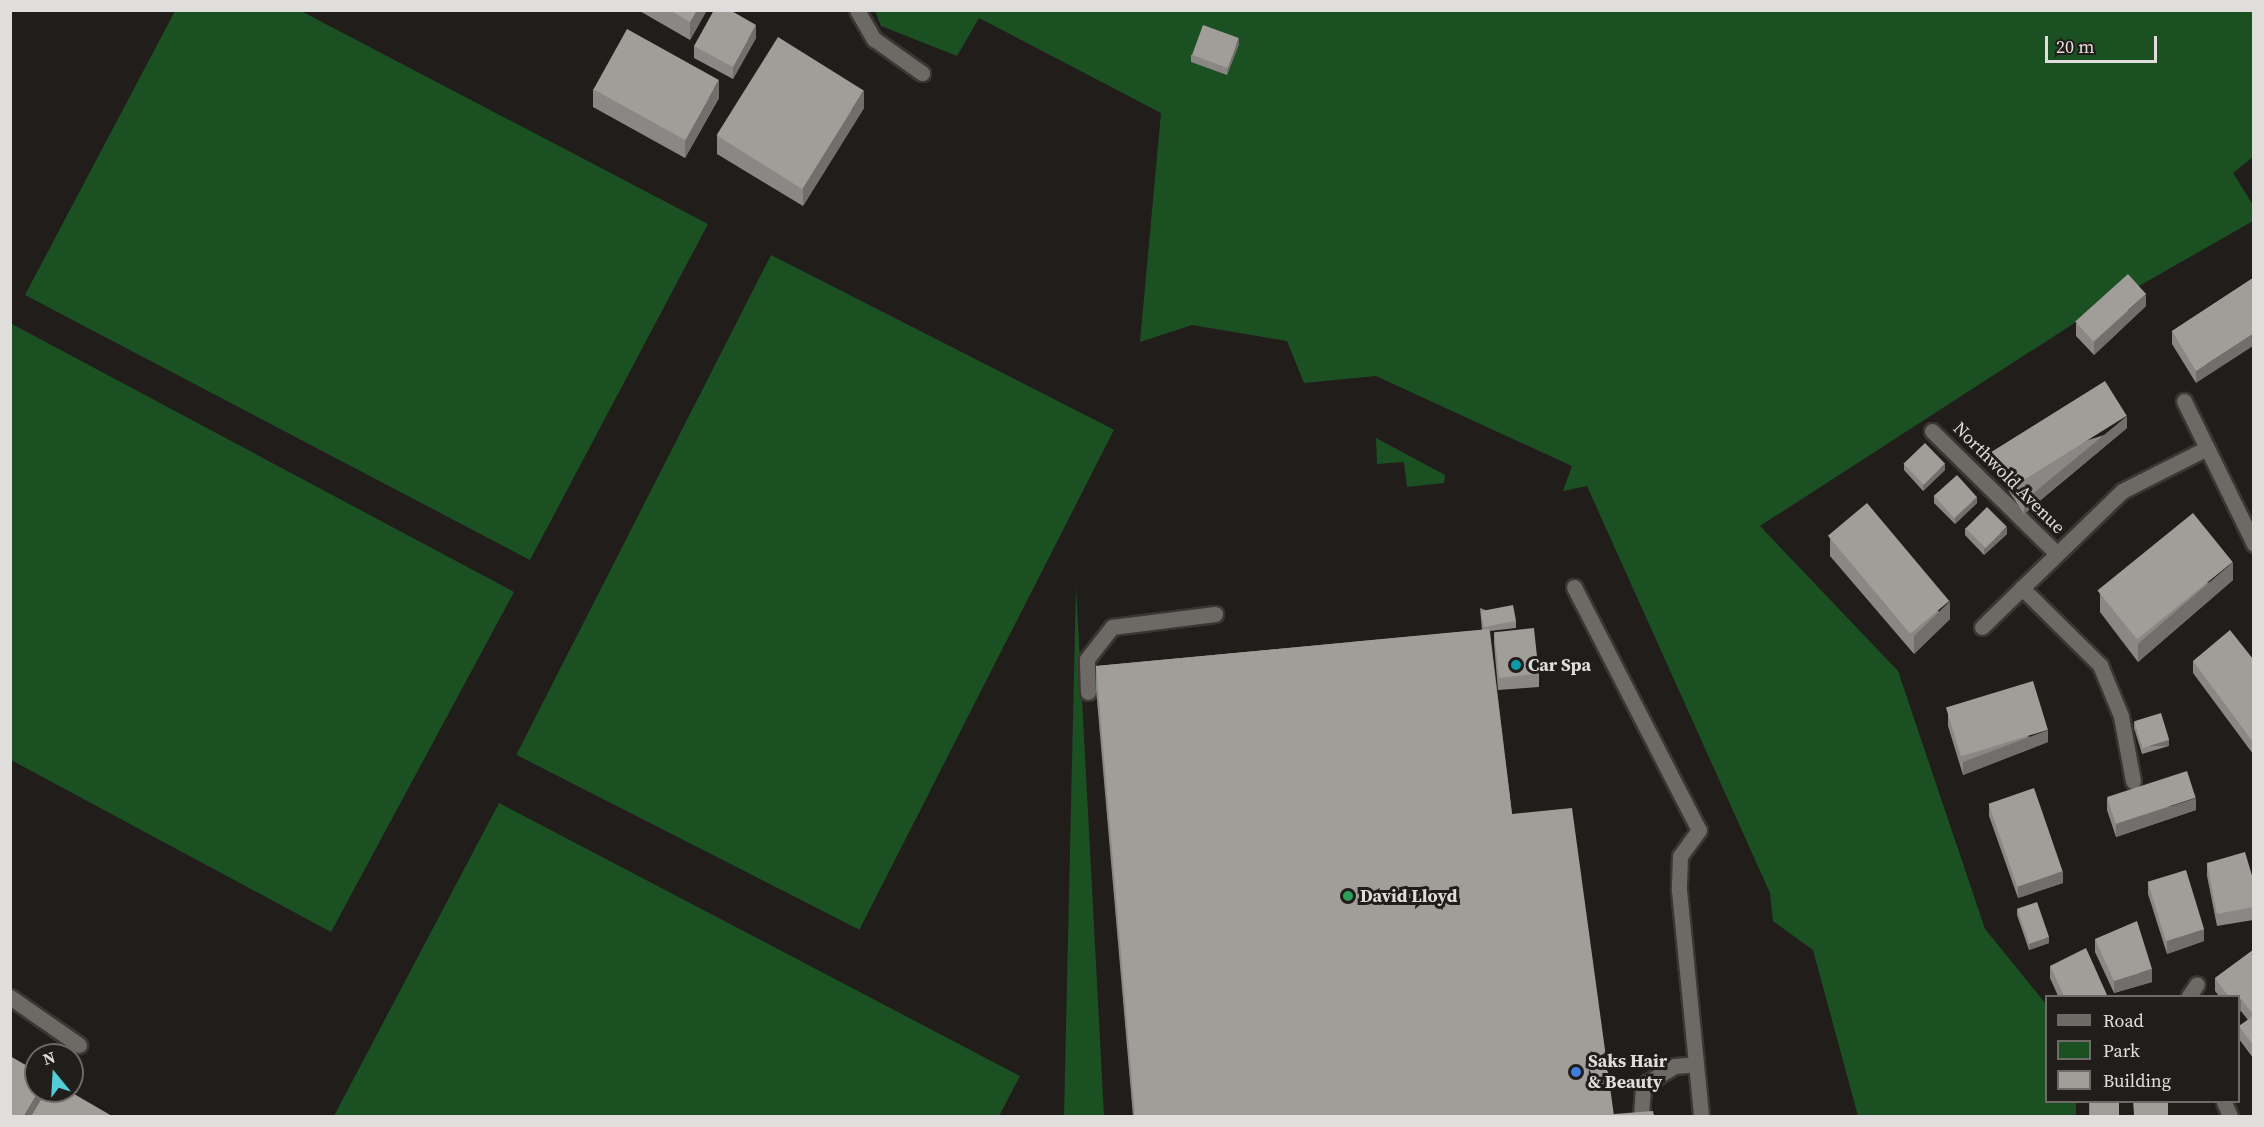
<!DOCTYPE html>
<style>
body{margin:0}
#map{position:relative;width:2264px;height:1127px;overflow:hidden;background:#201d1a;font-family:"Source Serif 4",serif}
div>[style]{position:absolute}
.green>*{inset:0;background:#1b5122;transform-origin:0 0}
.roads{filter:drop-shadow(2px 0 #393734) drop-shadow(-2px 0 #393734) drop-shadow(0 2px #393734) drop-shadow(0 -2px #393734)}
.lane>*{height:15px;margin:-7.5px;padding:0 7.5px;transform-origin:7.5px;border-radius:7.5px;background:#6d6a66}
.street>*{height:15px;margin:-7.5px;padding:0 7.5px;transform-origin:7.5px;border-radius:7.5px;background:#6d6a66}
.wall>*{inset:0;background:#8a8784;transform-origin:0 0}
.shaded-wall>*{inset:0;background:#716e6b;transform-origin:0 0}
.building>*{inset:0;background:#a19d99;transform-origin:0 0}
.dots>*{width:16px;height:16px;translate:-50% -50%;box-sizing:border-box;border:3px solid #201d1a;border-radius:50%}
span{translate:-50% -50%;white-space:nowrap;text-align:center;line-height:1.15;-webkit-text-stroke:6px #201d1a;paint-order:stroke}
.street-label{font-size:18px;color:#e0dedc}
.poi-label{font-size:18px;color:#e0dedc;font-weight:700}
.left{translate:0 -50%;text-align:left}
.frame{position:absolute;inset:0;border:12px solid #e0dedc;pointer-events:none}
.legend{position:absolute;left:2045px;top:995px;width:195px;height:108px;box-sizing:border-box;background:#201d1a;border:2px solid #6d6a68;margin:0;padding:8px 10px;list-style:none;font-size:18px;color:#e0dedc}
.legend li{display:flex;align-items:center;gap:12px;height:30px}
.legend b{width:30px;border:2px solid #6d6a68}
.north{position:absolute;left:24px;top:1043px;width:60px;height:60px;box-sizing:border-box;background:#201d1a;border:2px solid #6d6a68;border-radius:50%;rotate:342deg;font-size:16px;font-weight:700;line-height:24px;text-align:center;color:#e0dedc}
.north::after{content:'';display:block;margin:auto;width:21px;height:27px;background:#52ccd6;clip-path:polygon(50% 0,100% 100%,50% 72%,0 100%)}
.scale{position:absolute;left:2045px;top:36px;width:112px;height:27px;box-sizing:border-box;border:3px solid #e0dedc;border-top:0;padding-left:8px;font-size:18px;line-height:21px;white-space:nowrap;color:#e0dedc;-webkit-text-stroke:4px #201d1a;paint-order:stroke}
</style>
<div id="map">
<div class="green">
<i style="clip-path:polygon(175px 11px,301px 11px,708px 224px,530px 560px,25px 295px)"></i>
<i style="clip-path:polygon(875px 11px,2253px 11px,2253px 157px,2233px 173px,2253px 205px,2253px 221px,2076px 322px,1760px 526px,1898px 671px,1985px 929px,2046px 1004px,2046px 1102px,2076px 1102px,2076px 1116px,1858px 1116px,1813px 950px,1773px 921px,1770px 893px,1587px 486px,1563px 491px,1572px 466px,1376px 376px,1304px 383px,1287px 341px,1192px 325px,1140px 342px,1161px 113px,979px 18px,957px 56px,881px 26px)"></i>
<i style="left:771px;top:255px;width:385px;height:561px;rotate:27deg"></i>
<i style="clip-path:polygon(10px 323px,514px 592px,331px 932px,11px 760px)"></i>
<i style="clip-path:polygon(1376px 438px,1445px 475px,1444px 483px,1407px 487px,1404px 462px,1377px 464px)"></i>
<i style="clip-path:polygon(1076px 586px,1104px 1116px,1064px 1116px)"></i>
<i style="clip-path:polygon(499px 803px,1020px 1076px,999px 1116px,334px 1116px)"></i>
</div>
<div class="roads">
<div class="lane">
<i style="left:857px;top:10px;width:34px;rotate:60deg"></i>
<i style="left:874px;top:39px;width:59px;rotate:35.3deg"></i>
<i style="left:1574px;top:587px;width:273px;rotate:62.8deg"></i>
<i style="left:1699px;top:830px;width:32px;rotate:126deg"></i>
<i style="left:1680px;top:856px;width:34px;rotate:92deg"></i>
<i style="left:1679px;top:890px;width:227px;rotate:84.4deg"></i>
<i style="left:1088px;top:692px;width:33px;rotate:-92deg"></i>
<i style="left:1087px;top:659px;width:41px;rotate:-52deg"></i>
<i style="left:1112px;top:627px;width:104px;rotate:-7.2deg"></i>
<i style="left:1641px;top:1116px;width:31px;rotate:-86deg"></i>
<i style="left:1643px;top:1085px;width:37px;rotate:-31deg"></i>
<i style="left:1675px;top:1066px;width:21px;rotate:-5deg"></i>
</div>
<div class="street">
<i style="left:2184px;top:401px;width:52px;rotate:63.9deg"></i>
<i style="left:1932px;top:431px;width:175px;rotate:44.5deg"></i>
<i style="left:1982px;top:627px;width:56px;rotate:-44.3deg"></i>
<i style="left:2133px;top:781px;width:66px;rotate:-100.5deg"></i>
<i style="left:2121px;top:716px;width:55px;rotate:-112.4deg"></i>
<i style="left:2100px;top:665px;width:110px;rotate:-135.4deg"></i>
<i style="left:2022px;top:588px;width:139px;rotate:-44.1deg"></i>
<i style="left:2122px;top:491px;width:95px;rotate:-26.8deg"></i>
<i style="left:2207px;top:448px;width:107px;rotate:63.9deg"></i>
<i style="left:2189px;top:996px;width:14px;rotate:-56deg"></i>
<i style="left:10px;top:997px;width:84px;rotate:34.8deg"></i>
<i style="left:2224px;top:1102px;width:15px;rotate:67deg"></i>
</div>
</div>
<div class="wall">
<i style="clip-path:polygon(638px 10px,707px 10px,690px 40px)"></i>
<i style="clip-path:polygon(756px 38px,733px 79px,694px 58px,694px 46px)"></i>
<i style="clip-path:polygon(1239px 44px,1227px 75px,1191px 62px,1191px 55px)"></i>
<i style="clip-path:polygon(593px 89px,719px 98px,685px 158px,593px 107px)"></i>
<i style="clip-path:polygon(864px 108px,803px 206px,717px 154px,717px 136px)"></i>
<i style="clip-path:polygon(2253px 278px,2196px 383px,2172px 344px,2172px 331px)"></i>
<i style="clip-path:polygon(2146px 306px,2094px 355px,2076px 336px,2076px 323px)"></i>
<i style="clip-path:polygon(2127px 428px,2024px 514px,2001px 479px,2001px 467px)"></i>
<i style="clip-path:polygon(1904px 464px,1945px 470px,1923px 491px,1904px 470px)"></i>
<i style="clip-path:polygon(1934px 496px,1977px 503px,1955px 524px,1934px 503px)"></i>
<i style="clip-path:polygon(1965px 528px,2007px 534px,1984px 555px,1965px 535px)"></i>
<i style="clip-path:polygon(1830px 538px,1950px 619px,1914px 654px,1830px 556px)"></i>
<i style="clip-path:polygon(2233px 580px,2138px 662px,2100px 612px,2100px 594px)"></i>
<i style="clip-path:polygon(1480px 608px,1516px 621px,1516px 628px,1490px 631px,1512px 814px,1614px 1116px,1654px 1116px,1133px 1116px,1096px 689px,1096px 666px,1482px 630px)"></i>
<i style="clip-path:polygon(1494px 632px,1539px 674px,1539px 687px,1498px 690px,1494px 644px)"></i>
<i style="clip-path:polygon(2253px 659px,2253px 754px,2193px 673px,2193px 661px)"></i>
<i style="clip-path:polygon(1948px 714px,2048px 742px,1963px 775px,1948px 726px)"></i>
<i style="clip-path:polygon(2134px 722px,2169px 746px,2142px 754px,2134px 728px)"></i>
<i style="clip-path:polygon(2107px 798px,2196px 810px,2116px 837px,2107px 810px)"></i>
<i style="clip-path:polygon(1989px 804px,2063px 883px,2018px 898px,1989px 816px)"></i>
<i style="clip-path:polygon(2207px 863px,2253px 879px,2253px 920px,2217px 926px,2207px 876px)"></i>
<i style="clip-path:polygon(2148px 882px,2204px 941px,2167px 954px,2148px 894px)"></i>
<i style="clip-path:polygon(2017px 909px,2049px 943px,2029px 950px,2017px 915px)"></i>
<i style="clip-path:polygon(2095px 939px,2152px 982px,2114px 993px,2095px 952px)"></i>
<i style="clip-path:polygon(2253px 950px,2253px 1058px,2239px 1039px,2239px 1026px,2248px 1020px,2241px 1011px,2238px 1013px,2238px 996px,2219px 996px,2215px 991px,2215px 978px)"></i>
<i style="clip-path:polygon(2050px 966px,2107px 996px,2058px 996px,2050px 978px)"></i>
<i style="left:2089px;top:1101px;width:30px;height:15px"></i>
<i style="clip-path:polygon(2133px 1101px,2169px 1116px,2134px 1116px)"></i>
</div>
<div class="shaded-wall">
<i style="clip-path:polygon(697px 10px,707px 10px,690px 40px,690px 22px)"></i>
<i style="clip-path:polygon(756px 25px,756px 38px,733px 79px,733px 67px)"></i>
<i style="clip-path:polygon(1239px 38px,1239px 44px,1227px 75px,1227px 69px)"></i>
<i style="clip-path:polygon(719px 80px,719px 98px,685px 158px,685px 140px)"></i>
<i style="clip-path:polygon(864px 90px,864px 108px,803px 206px,803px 188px)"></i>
<i style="clip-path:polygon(2146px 294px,2146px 306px,2094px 355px,2094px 342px)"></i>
<i style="clip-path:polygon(2253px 334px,2253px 346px,2196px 383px,2196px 371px)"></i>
<i style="clip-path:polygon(2127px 416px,2127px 428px,2024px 514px,2024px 501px)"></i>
<i style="clip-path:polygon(1945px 464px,1945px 470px,1923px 491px,1923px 485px)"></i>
<i style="clip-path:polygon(1977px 497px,1977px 503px,1955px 524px,1955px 518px)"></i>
<i style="clip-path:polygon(2007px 527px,2007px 534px,1984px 555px,1984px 549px)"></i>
<i style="clip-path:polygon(2233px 562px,2233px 580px,2138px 662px,2138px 644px)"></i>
<i style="clip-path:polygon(1950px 601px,1950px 619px,1914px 654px,1914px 636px)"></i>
<i style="clip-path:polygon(2048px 730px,2048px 742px,1963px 775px,1963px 762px)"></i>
<i style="left:2169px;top:740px;width:6px;height:28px;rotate:90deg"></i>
<i style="clip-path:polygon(2196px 798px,2196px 810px,2116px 837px,2116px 824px)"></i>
<i style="clip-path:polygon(2063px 871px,2063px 883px,2018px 898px,2018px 886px)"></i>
<i style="clip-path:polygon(2204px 929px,2204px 941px,2167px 954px,2167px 941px)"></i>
<i style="clip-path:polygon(2049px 937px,2049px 943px,2029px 950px,2029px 944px)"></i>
<i style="clip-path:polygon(2152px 969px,2152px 982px,2114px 993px,2114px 981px)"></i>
<i style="clip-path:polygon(2241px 999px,2241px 1011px,2238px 1013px,2238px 1001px)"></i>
<i style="clip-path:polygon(39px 1091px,46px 1091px,31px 1116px,24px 1116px)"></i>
</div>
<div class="building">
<i style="clip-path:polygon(670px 10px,697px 10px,690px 22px)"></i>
<i style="clip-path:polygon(714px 10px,730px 10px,756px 25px,733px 67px,694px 46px)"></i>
<i style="left:1203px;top:25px;width:38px;height:32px;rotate:20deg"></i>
<i style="left:627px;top:29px;width:105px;height:69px;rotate:29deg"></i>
<i style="left:778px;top:37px;width:101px;height:116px;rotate:32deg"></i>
<i style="left:2128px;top:274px;width:27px;height:71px;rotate:48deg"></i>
<i style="clip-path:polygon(2253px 278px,2253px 334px,2196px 371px,2172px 331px)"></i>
<i style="left:2105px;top:381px;width:41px;height:135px;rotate:58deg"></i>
<i style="left:1925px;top:443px;width:29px;height:30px;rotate:46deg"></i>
<i style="left:1957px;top:475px;width:30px;height:31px;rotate:48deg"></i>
<i style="left:1867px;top:503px;width:128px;height:51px;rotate:50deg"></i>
<i style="left:1987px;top:507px;width:28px;height:30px;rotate:45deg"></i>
<i style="left:2193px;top:513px;width:63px;height:123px;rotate:51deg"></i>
<i style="left:1513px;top:605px;width:16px;height:33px;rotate:79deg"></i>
<i style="left:1534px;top:628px;width:46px;height:40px;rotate:84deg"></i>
<i style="clip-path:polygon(1489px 629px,1512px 814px,1572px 808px,1614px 1116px,1135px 1116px,1096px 666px)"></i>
<i style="clip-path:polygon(2230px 630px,2253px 659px,2253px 742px,2193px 661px)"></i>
<i style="left:2033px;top:681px;width:51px;height:91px;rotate:73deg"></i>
<i style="left:2161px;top:713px;width:28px;height:28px;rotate:73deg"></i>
<i style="left:2187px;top:771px;width:28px;height:84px;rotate:72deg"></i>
<i style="left:2034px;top:788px;width:88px;height:48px;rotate:71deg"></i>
<i style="clip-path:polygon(2245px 852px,2253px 879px,2253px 907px,2217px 914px,2207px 863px)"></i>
<i style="left:2186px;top:870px;width:62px;height:40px;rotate:73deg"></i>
<i style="left:2037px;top:902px;width:37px;height:21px;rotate:71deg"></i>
<i style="clip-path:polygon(2137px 921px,2152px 969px,2114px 981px,2095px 939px)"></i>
<i style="clip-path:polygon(2086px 948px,2107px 995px,2104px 996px,2064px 996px,2050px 966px)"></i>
<i style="clip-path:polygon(2253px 950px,2253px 1010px,2251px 1012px,2241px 999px,2238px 1001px,2238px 996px,2228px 996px,2215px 978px)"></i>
<i style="clip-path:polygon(2253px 1016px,2253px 1045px,2239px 1026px)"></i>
<i style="clip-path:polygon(10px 1056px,36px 1071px,36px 1091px,39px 1091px,24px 1116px,10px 1116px)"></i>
<i style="clip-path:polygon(46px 1091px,69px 1091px,112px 1116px,31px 1116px)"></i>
<i style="left:2090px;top:1101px;width:29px;height:15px"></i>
<i style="left:2134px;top:1101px;width:34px;height:15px"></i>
<i style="clip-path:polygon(1653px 1111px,1654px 1116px,1614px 1116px,1614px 1114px)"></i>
</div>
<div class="dots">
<i style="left:1516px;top:665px;background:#0f9aa8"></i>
<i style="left:1348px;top:896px;background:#2e9e5b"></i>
<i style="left:1576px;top:1072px;background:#3f7fe0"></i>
</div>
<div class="street-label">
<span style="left:2009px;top:478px;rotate:45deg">Northwold Avenue</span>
</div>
<div class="poi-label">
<span class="left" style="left:1528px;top:665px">Car Spa</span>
<span class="left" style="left:1360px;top:896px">David Lloyd</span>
<span class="left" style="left:1588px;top:1072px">Saks Hair<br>&amp; Beauty</span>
</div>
<div class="frame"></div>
<ul class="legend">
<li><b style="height:8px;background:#6d6a66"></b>Road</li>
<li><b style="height:16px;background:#1b5122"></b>Park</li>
<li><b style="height:16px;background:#a19d99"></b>Building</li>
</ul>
<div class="north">N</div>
<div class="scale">20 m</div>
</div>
